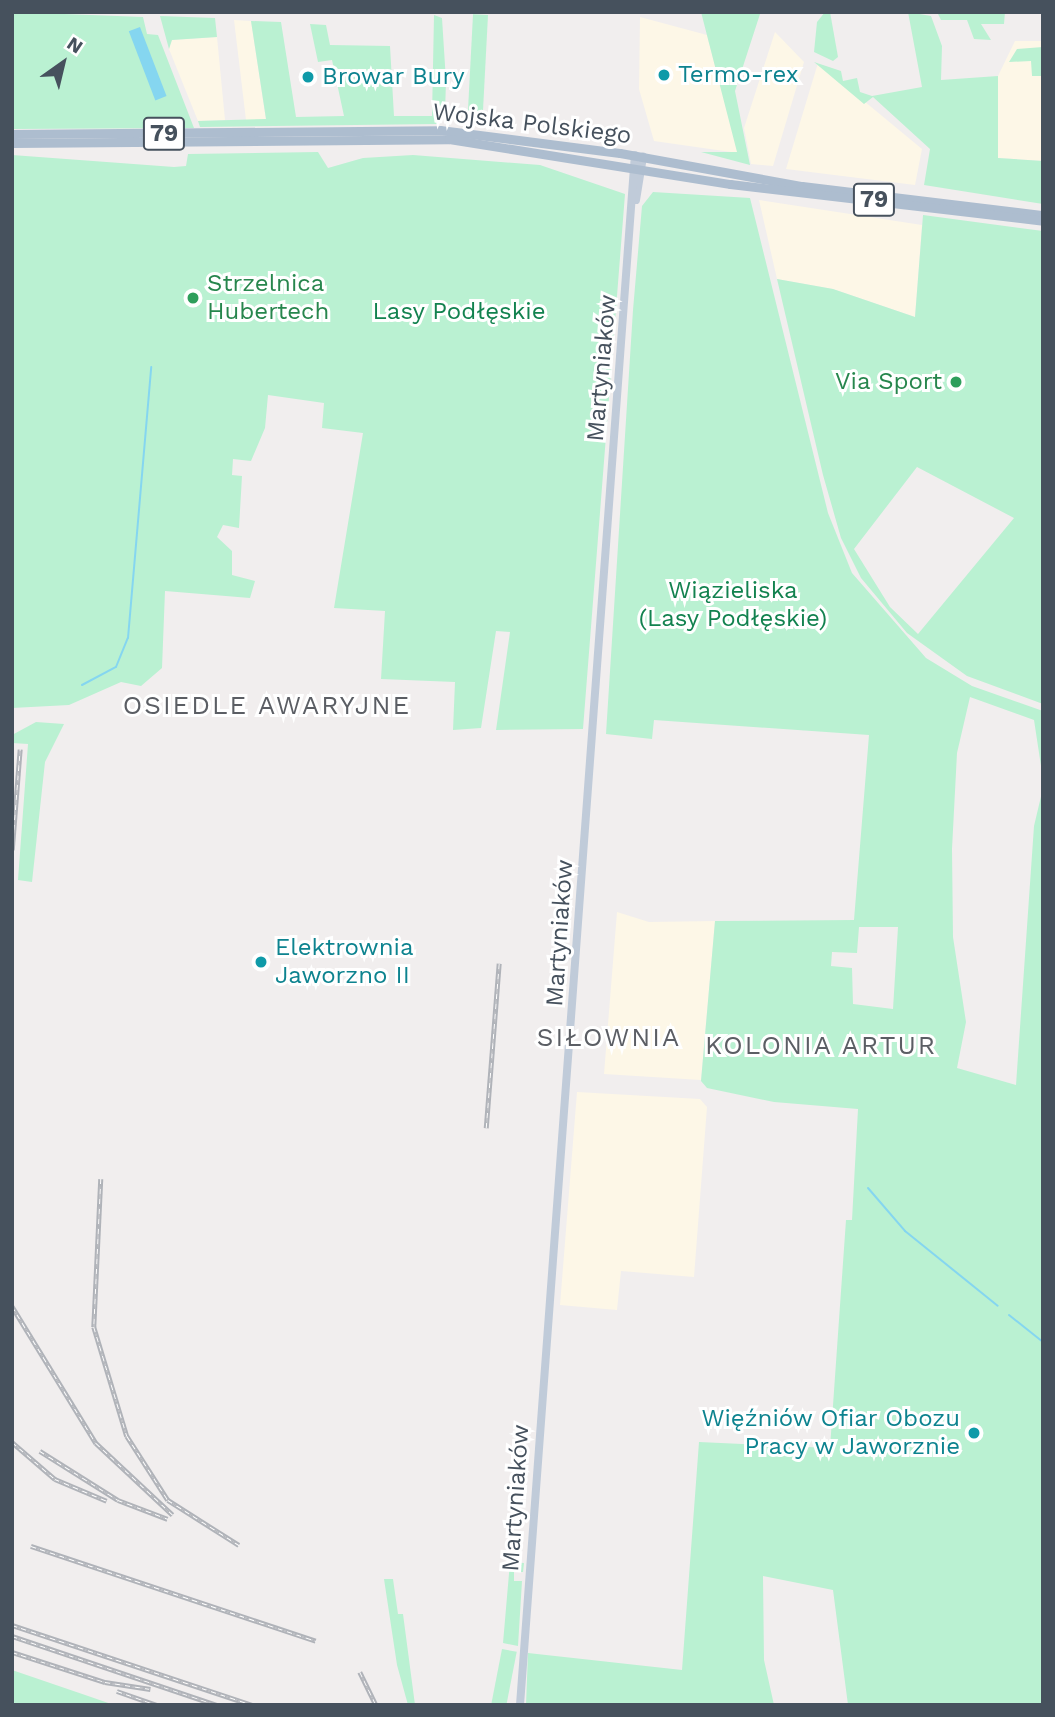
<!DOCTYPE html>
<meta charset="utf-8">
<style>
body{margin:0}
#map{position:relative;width:1055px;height:1717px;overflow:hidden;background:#f1eeee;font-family:"Work Sans",sans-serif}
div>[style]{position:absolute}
.commercial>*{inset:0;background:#fdf7e7}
.green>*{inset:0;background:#baf1d2;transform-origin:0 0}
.water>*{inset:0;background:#85d6f0;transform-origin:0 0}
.stream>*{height:2px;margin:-1px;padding:0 1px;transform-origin:1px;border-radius:1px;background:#85d6f0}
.secondary>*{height:8px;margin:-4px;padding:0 4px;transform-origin:4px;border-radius:4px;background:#c0cbd9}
.primary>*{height:9px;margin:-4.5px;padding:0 4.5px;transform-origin:4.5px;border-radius:4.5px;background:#adbdcf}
.rail>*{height:4.5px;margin-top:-2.25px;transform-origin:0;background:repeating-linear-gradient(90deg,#fff 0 5px,#b0b3b9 0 10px);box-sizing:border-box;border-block:2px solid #b0b3b9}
.dots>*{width:19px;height:19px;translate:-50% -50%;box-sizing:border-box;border:4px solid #fff;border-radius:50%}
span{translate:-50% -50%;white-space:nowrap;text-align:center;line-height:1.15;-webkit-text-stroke:6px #fff;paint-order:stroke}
.shield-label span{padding:2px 5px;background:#fff;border:2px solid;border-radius:5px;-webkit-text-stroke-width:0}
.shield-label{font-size:23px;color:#46515d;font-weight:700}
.culture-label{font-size:24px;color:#0d838f}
.left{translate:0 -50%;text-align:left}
.right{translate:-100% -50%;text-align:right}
.street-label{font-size:24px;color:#46515d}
.leisure-label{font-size:24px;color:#27864d}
.park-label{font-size:24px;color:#12824f}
.neighbourhood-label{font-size:26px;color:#5b5e64;letter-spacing:2px}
.frame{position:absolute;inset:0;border:14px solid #46515d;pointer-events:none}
.north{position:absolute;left:28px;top:28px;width:70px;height:70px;-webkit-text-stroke:5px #fff;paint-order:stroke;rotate:34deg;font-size:19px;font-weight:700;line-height:28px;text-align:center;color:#46515d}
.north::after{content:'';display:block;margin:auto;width:24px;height:32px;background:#46515d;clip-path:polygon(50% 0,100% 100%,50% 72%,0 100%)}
</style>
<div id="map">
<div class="commercial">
<i style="clip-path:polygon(640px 17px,707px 35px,738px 153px,654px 141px,639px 89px)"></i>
<i style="clip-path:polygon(234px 20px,251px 21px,266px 120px,246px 120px)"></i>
<i style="clip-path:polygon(775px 32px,804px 62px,773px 166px,751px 164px,744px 128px)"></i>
<i style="clip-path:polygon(217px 37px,225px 120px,198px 121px,169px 49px,171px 40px)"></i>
<i style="clip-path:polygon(1015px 41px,1043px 41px,1043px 161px,998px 158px,998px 76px)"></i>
<i style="clip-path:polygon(818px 63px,922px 149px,915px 185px,786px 169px)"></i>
<i style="clip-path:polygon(759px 200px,922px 225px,915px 317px,833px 289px,777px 279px)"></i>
<i style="clip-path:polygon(617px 912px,649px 922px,715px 921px,701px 1080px,604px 1074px)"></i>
<i style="clip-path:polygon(577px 1092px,700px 1099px,707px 1107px,694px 1277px,621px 1271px,617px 1310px,560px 1305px)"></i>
</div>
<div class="green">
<i style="clip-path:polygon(12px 12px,143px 17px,147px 34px,158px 35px,194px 128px,12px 129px)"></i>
<i style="clip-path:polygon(701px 12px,760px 14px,735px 91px,750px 165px,701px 152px,737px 152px)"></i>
<i style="clip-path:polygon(825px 12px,830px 12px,838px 57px,833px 61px,814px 52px,817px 22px)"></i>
<i style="clip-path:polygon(908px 12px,931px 16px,942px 46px,941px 80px,998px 76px,998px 158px,1043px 161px,1043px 204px,924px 185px,930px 149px,873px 97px,864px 104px,814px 62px,841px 71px,843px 81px,857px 78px,860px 92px,872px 96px,922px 87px)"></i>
<i style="clip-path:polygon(937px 12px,1005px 12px,1004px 24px,981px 24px,991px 40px,974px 39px,967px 20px,941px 20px)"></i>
<i style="clip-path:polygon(434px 15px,442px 18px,446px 81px,445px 113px,437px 124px,200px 127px,198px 121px,266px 119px,251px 21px,281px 22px,296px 117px,344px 116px,332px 60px,318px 62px,310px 24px,326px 25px,330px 45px,390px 46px,394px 116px,432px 116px)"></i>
<i style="left:488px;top:15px;width:103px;height:15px;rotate:93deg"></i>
<i style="clip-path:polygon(160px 16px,215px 18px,217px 37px,172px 40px,169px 49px)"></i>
<i style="clip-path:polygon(1043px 47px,1043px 76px,1032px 76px,1031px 61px,1009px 62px,1017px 49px)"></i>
<i style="clip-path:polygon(318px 152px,328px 168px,363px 158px,413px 155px,540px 165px,625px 194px,583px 729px,496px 730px,510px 632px,496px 631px,481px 728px,453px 730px,455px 682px,381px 679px,385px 611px,334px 608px,363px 433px,322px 428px,324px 403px,268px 395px,265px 428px,251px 461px,233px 459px,232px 475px,242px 476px,239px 528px,223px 525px,217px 537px,232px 551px,232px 575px,255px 581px,250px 598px,165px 591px,162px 668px,141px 686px,121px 682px,69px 705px,12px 708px,12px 155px,174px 167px,186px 166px,188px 154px)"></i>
<i style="clip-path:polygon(evenodd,653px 192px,750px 198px,828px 513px,852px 573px,926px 658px,972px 686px,1043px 711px,1043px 779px,1034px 720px,970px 697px,957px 753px,952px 849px,953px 937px,966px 1022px,957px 1068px,1016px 1085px,1034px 826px,1043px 788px,1043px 1705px,848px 1705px,833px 1590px,763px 1576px,764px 1660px,774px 1705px,526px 1705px,528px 1653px,682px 1670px,699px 1442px,830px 1448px,846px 1220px,852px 1220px,858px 1109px,774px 1102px,707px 1088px,701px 1081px,715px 921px,854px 920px,869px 735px,654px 720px,652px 739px,606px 734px,633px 310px,642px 206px,653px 192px,859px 927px,898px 927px,893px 1009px,853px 1004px,852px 968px,831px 966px,832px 952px,857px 953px,859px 927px)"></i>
<i style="clip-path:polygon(evenodd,923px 215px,1043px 231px,1043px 704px,967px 676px,907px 633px,861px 578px,841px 538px,823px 475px,777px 279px,833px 289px,915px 317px,923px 215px,917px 467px,1014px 518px,918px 634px,890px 607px,854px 549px,917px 467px)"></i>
<i style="clip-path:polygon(36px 722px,64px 724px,45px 762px,32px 882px,18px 880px,28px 744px,12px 743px,12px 735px)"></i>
<i style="clip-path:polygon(510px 1562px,524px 1563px,523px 1572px,514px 1572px,514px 1581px,522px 1581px,518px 1646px,503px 1643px)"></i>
<i style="clip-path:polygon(384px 1579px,393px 1579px,398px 1614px,403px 1614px,415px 1705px,408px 1705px,397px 1665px)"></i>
<i style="left:502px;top:1649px;width:15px;height:56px;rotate:11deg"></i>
<i style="clip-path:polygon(12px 1670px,91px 1697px,114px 1705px,12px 1705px)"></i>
</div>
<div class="water">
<i style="left:140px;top:27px;width:74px;height:12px;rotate:69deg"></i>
</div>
<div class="stream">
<i style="left:82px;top:685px;width:38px;rotate:-28deg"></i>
<i style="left:116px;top:667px;width:31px;rotate:-68deg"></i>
<i style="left:128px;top:638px;width:272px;rotate:-85.1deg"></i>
<i style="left:868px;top:1188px;width:57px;rotate:49.3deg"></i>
<i style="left:905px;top:1231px;width:119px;rotate:38.9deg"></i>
<i style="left:1009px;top:1315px;width:43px;rotate:38.5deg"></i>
</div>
<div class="secondary">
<i style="left:636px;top:200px;width:44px;rotate:-80.8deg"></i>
<i style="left:520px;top:1705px;width:1554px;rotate:-85.76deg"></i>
</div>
<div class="primary">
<i style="left:12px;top:134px;width:428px;rotate:-0.5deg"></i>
<i style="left:440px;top:130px;width:181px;rotate:7.3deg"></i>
<i style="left:620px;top:153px;width:185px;rotate:10.3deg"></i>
<i style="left:802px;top:186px;width:243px;rotate:6.9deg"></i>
<i style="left:12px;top:143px;width:437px;rotate:-0.5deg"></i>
<i style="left:449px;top:139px;width:285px;rotate:9.1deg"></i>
<i style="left:730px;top:184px;width:315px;rotate:6.7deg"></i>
</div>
<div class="rail">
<i style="left:12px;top:850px;width:101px;rotate:-85.5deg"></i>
<i style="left:486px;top:1128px;width:165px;rotate:-85.5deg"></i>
<i style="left:101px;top:1179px;width:148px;rotate:92.7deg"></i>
<i style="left:94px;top:1327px;width:114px;rotate:73.2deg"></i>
<i style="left:127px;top:1436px;width:76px;rotate:57.4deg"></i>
<i style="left:168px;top:1500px;width:84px;rotate:32.4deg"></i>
<i style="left:12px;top:1306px;width:161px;rotate:58.5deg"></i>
<i style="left:96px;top:1443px;width:105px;rotate:43.1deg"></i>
<i style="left:12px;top:1442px;width:57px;rotate:40.7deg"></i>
<i style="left:55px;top:1479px;width:56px;rotate:22.9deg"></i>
<i style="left:40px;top:1451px;width:92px;rotate:32.1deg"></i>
<i style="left:118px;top:1500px;width:53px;rotate:20.8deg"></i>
<i style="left:31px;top:1546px;width:300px;rotate:18.4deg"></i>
<i style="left:12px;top:1625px;width:253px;rotate:18.4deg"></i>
<i style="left:12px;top:1636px;width:216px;rotate:18.6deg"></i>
<i style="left:12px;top:1652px;width:98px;rotate:17.9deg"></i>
<i style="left:105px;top:1682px;width:46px;rotate:8.8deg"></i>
<i style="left:360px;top:1672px;width:37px;rotate:64deg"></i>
<i style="left:117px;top:1691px;width:42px;rotate:19.3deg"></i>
</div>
<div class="dots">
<i style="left:664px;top:75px;background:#0f9aa8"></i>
<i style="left:308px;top:77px;background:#0f9aa8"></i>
<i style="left:193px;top:298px;background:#2e9e5b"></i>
<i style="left:956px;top:382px;background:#2e9e5b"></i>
<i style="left:261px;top:962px;background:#0f9aa8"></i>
<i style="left:974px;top:1433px;background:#0f9aa8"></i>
</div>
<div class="shield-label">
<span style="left:164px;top:134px">79</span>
<span style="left:874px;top:200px">79</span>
</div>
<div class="culture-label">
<span class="left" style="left:678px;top:75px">Termo-rex</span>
<span class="left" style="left:322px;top:77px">Browar Bury</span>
<span class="left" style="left:275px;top:962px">Elektrownia<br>Jaworzno II</span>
<span class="right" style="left:960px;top:1433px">Więźniów Ofiar Obozu<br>Pracy w Jaworznie</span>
</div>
<div class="street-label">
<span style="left:532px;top:124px;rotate:7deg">Wojska Polskiego</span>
<span style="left:602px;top:368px;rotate:-85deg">Martyniaków</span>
<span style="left:560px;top:933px;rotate:-86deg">Martyniaków</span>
<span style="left:516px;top:1498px;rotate:-86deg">Martyniaków</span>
</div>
<div class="leisure-label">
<span class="left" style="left:207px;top:298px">Strzelnica<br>Hubertech</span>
<span class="right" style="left:942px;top:382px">Via Sport</span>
</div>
<div class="park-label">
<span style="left:459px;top:312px">Lasy Podłęskie</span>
<span style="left:733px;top:605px">Wiązieliska<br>(Lasy Podłęskie)</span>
</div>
<div class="neighbourhood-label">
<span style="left:267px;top:706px">OSIEDLE AWARYJNE</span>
<span style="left:609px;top:1038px">SIŁOWNIA</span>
<span style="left:821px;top:1046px">KOLONIA ARTUR</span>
</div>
<div class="frame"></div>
<div class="north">N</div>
</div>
